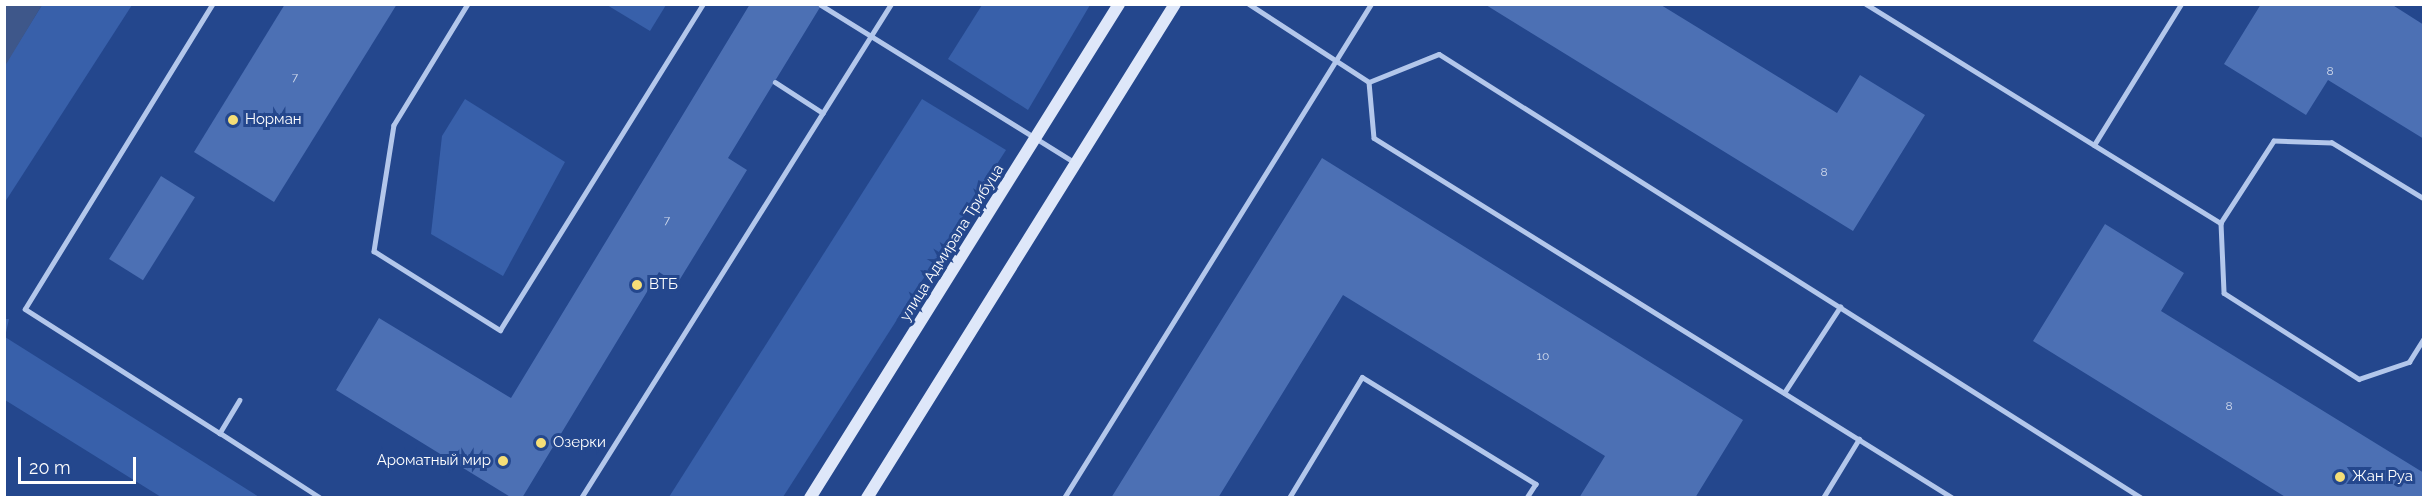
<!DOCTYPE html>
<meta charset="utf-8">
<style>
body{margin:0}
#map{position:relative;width:2428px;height:502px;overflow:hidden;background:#24478d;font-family:Raleway,sans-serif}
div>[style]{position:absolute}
.green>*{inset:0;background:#3860aa}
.water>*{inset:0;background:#3e578a}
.building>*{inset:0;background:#4c70b4;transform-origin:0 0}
.lane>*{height:4.5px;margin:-2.25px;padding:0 2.25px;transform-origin:2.25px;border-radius:2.25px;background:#b3c7eb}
.secondary>*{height:12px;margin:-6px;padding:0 6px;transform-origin:6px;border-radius:6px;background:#dee7f9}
.dots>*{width:16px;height:16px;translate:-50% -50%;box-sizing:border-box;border:3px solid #24478d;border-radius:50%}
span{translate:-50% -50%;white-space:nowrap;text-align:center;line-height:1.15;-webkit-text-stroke:6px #24478d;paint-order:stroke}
.number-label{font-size:12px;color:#d2dbec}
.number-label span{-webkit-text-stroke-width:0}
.poi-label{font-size:15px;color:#fff}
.left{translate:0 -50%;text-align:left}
.right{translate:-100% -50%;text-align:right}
.street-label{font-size:15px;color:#fff}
.frame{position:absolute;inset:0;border:6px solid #fff;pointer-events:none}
.scale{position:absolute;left:18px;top:457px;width:118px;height:27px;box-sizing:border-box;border:3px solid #fff;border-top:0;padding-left:8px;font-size:18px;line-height:21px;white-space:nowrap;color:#fff;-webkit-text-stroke:4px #24478d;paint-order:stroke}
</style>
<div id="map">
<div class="green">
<i style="clip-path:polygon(42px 5px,132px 5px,5px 202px,4px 66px)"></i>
<i style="clip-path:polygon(607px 5px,666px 5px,650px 31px)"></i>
<i style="clip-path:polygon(982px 5px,1090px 5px,1028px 110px,948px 59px)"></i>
<i style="clip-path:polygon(465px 99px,565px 162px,503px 276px,431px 234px,442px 136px)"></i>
<i style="clip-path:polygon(922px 99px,1006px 150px,783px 497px,669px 497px)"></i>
<i style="clip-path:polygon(4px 319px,9px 319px,5px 337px,259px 497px,161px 497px,5px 400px)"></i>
</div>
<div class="water">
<i style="clip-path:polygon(5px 4px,42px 5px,5px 66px,4px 5px)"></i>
</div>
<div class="building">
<i style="clip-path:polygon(285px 4px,397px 4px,274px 202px,194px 152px)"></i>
<i style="clip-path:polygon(750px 4px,822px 4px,728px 158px,747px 170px,677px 284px,659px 272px,522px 498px,512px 498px,336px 390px,379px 318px,511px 398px)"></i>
<i style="clip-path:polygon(2261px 4px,2391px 4px,2424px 25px,2424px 139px,2328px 80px,2306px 115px,2224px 64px)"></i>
<i style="clip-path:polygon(1486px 5px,1661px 5px,1837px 113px,1860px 75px,1925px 115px,1853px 231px)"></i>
<i style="clip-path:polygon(1322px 158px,1743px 420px,1695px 498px,1579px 498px,1605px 456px,1343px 295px,1218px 498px,1111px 498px)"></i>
<i style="left:161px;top:176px;width:40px;height:98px;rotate:32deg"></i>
<i style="clip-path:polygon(2105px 224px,2184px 273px,2161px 311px,2424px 473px,2424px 498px,2287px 498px,2033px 341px)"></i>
</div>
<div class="lane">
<i style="left:213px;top:4px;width:358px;rotate:121.6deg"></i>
<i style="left:25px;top:309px;width:231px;rotate:32.5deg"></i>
<i style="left:468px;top:4px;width:142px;rotate:121.4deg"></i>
<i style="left:394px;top:125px;width:128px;rotate:99deg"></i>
<i style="left:374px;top:251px;width:149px;rotate:32.1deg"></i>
<i style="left:500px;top:330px;width:384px;rotate:-58.1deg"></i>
<i style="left:1249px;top:4px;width:143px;rotate:33deg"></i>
<i style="left:1369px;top:82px;width:56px;rotate:84.9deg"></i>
<i style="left:1374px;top:138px;width:682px;rotate:31.87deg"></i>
<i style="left:1866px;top:4px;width:268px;rotate:31.7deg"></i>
<i style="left:2094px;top:145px;width:166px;rotate:-58.3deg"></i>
<i style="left:821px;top:5px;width:298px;rotate:31.8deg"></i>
<i style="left:775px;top:82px;width:57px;rotate:32.9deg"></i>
<i style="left:1369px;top:82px;width:75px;rotate:-21.8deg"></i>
<i style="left:1439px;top:54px;width:831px;rotate:32.28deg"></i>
<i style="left:2094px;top:145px;width:149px;rotate:31.6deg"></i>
<i style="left:2424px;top:199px;width:108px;rotate:-148.7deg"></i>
<i style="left:2332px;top:143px;width:58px;rotate:-178deg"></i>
<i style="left:2274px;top:141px;width:98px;rotate:122.9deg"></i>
<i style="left:2221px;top:223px;width:70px;rotate:87.5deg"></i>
<i style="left:2224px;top:293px;width:160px;rotate:32.5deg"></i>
<i style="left:2359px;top:379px;width:53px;rotate:-18.8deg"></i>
<i style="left:2409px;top:362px;width:28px;rotate:-58deg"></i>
<i style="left:1784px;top:393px;width:103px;rotate:-56.9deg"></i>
<i style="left:240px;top:400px;width:39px;rotate:121deg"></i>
<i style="left:220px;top:433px;width:120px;rotate:32.8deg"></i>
<i style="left:581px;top:498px;width:583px;rotate:-57.89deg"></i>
<i style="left:1064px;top:498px;width:582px;rotate:-58.14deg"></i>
<i style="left:1289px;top:498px;width:141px;rotate:-58.9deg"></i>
<i style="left:1362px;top:377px;width:204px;rotate:31.6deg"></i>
<i style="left:1536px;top:484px;width:17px;rotate:123deg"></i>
<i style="left:1823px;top:498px;width:69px;rotate:-58.6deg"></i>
</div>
<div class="secondary">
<i style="left:810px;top:498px;width:583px;rotate:-57.97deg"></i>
<i style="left:867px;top:498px;width:582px;rotate:-58.06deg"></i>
</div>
<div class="dots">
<i style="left:233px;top:120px;background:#f5de77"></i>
<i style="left:637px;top:285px;background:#f5de77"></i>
<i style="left:541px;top:443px;background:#f5de77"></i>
<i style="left:503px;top:461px;background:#f5de77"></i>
<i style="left:2340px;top:477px;background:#f5de77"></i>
</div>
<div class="number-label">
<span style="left:2330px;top:72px">8</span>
<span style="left:295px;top:78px">7</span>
<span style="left:1824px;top:173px">8</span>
<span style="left:667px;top:221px">7</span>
<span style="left:1543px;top:357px">10</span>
<span style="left:2229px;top:407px">8</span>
</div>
<div class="poi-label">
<span class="left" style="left:245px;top:120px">Норман</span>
<span class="left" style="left:649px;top:285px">ВТБ</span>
<span class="left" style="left:553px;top:443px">Озерки</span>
<span class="right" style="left:491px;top:461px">Ароматный мир</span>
<span class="left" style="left:2352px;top:477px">Жан Руа</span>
</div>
<div class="street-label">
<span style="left:952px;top:243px;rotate:-58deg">улица Адмирала Трибуца</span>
</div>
<div class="frame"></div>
<div class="scale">20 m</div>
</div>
